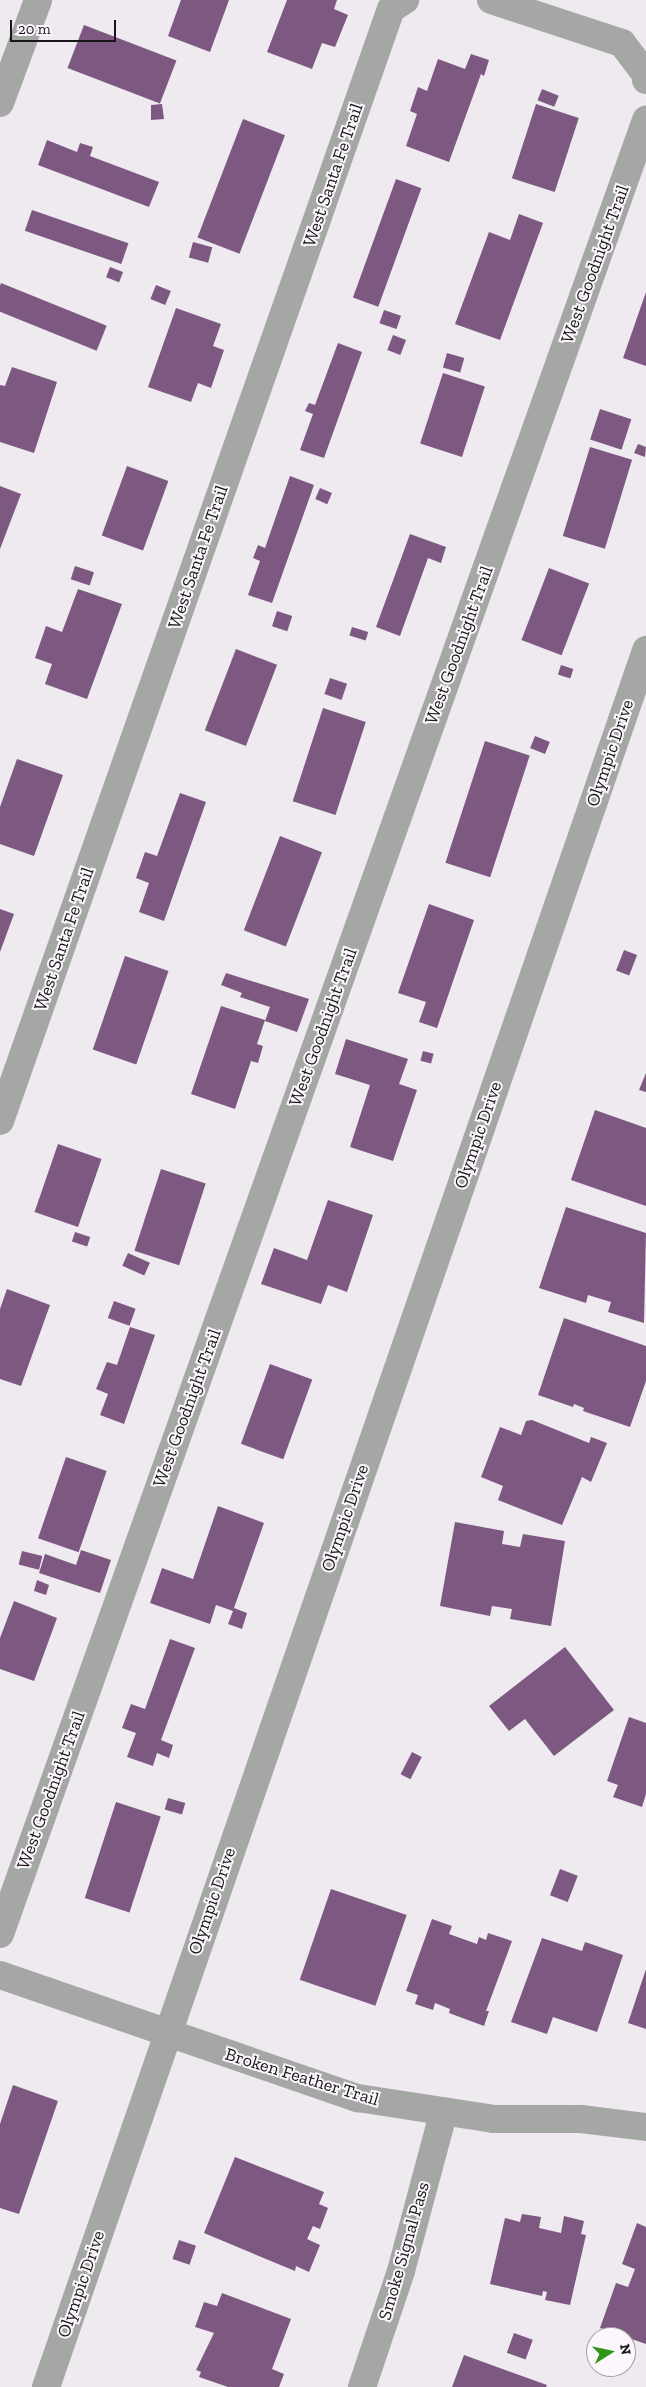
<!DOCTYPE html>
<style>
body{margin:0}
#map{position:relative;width:646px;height:2387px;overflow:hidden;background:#efe9f0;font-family:"Zilla Slab",serif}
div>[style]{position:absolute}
.building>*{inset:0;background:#7d5982;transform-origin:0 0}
.minor>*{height:28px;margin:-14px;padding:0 14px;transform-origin:14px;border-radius:14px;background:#a4a7a4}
span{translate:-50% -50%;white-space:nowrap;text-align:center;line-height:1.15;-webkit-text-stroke:4px #fcf6fd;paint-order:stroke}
.street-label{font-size:18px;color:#181619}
.north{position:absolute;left:586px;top:2327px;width:50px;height:50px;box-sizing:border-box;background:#fcf6fd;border:1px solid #a19ca2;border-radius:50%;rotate:80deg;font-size:14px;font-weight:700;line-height:20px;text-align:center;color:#181619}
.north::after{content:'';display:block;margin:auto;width:18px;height:22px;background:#319519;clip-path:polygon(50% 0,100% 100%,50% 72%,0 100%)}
.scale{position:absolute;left:10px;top:20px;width:106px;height:22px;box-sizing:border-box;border:2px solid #181619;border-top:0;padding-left:6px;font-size:15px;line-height:18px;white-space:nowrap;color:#181619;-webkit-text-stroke:4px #fcf6fd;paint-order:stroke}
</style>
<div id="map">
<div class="building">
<i style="clip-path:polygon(181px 0,229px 0,210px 52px,168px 36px)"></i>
<i style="clip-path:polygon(287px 0,337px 0,334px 9px,348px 15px,335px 47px,322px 43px,312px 69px,267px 52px)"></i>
<i style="left:84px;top:25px;width:99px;height:46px;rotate:21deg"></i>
<i style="clip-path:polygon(471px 54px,489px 60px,484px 76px,481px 74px,449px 162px,406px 146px,417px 114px,410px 111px,418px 87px,427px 91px,438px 59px,465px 69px)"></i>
<i style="left:542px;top:89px;width:18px;height:12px;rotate:22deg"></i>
<i style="clip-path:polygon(162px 104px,164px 119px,151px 120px,151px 105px)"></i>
<i style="left:536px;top:104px;width:45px;height:78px;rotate:18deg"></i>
<i style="left:243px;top:119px;width:45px;height:127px;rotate:21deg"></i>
<i style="clip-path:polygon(47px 140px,77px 152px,80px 143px,93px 147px,90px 156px,159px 182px,149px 207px,38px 165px)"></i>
<i style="left:396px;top:179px;width:27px;height:126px;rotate:20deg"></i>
<i style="left:32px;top:210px;width:102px;height:22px;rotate:19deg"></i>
<i style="clip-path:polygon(519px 214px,543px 223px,500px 340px,455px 324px,489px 232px,510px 240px)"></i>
<i style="left:193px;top:242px;width:20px;height:16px;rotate:15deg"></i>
<i style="left:110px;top:267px;width:14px;height:11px;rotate:21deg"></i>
<i style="left:1px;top:283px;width:114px;height:27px;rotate:22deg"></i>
<i style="left:156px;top:285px;width:16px;height:15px;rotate:22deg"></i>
<i style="clip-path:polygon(646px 292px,646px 366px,623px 358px)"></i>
<i style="clip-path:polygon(176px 308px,221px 324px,213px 346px,224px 350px,211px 388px,198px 383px,191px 402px,148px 387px)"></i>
<i style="left:384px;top:310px;width:18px;height:14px;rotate:19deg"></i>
<i style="left:393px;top:335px;width:14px;height:16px;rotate:21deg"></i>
<i style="clip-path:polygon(338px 343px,362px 352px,324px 458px,300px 450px,313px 414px,305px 411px,309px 403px,315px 405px)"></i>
<i style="left:447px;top:353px;width:18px;height:15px;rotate:16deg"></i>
<i style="clip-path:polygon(12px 367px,57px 382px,34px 453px,0 442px,0 385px,5px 386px)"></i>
<i style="left:443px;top:373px;width:44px;height:74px;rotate:18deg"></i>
<i style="left:600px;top:409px;width:33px;height:32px;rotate:18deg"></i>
<i style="clip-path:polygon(638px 444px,646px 447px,645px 457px,634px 453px)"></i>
<i style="left:590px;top:447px;width:44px;height:93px;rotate:17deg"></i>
<i style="left:127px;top:466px;width:44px;height:74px;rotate:20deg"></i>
<i style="clip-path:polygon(290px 476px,314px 485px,272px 603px,248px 595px,260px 561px,253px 558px,258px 545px,265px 548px)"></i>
<i style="clip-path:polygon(0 486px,21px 494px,0 549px)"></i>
<i style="left:320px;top:488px;width:13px;height:12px;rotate:23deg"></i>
<i style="clip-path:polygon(410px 534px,446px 547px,441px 563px,428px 558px,400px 636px,376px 627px)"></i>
<i style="left:75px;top:566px;width:20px;height:14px;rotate:18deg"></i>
<i style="left:549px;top:568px;width:43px;height:77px;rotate:21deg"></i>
<i style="clip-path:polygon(78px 589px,122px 604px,87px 699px,45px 684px,52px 664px,35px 658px,46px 626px,62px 632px)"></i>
<i style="left:277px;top:611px;width:16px;height:16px;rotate:18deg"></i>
<i style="left:352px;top:627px;width:17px;height:9px;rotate:17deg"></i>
<i style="left:236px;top:649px;width:44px;height:87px;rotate:21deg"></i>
<i style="left:561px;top:665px;width:13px;height:10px;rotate:18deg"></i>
<i style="left:330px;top:678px;width:18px;height:17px;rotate:19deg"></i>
<i style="left:323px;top:708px;width:45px;height:98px;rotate:18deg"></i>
<i style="left:535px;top:736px;width:16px;height:13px;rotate:22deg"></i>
<i style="left:485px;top:741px;width:47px;height:128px;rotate:18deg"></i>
<i style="clip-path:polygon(17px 759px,63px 775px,34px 856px,0 844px,0 807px)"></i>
<i style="clip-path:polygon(180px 793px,206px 802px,164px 921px,139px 912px,149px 883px,136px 878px,145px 852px,157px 856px)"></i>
<i style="left:280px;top:836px;width:45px;height:101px;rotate:21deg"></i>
<i style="clip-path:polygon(429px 904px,474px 920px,437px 1028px,419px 1022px,426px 1002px,398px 993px)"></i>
<i style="clip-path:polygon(0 909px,14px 914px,0 952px)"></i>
<i style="left:624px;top:950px;width:14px;height:22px;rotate:21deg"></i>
<i style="left:125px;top:956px;width:46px;height:99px;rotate:19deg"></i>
<i style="clip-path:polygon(226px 973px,309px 999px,297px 1032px,265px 1021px,270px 1007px,240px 997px,242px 993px,221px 985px)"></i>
<i style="clip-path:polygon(221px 1006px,265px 1020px,257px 1044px,263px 1046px,258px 1063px,251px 1061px,235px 1109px,191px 1094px)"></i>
<i style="clip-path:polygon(346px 1039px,408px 1059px,399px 1084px,417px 1090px,393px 1161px,350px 1147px,370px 1085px,335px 1074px)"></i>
<i style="left:423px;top:1051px;width:11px;height:10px;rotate:15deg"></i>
<i style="clip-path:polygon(646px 1073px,646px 1092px,639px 1090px)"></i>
<i style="clip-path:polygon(595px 1110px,646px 1128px,646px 1206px,571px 1180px)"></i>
<i style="left:58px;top:1144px;width:46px;height:72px;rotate:19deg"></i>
<i style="left:161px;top:1169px;width:47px;height:86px;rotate:18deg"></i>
<i style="clip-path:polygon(328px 1200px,373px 1215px,347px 1292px,328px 1285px,321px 1304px,261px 1284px,274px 1248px,307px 1260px)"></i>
<i style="clip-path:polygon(566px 1207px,646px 1233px,644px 1323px,608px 1312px,611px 1302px,588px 1295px,586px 1303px,539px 1288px)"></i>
<i style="left:75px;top:1232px;width:16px;height:10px;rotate:18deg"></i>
<i style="left:128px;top:1253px;width:24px;height:14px;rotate:24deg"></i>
<i style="clip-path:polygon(7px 1289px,50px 1305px,21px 1386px,0 1379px,0 1309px)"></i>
<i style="left:114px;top:1301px;width:23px;height:18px;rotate:20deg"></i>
<i style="clip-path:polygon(564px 1318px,646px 1346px,646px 1381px,630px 1427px,583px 1411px,584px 1408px,574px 1404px,573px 1407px,538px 1395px)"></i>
<i style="clip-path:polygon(130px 1327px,155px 1335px,124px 1424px,100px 1415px,108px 1394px,96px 1389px,107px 1362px,117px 1365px)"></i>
<i style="left:270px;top:1364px;width:45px;height:85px;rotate:20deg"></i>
<i style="clip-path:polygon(532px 1420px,589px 1443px,591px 1437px,607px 1443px,591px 1482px,582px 1477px,562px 1525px,498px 1500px,503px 1486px,481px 1477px,500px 1427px,521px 1435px,526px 1421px)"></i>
<i style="left:66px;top:1457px;width:43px;height:86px;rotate:19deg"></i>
<i style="clip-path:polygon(218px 1506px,264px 1523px,234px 1608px,247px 1613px,242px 1629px,228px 1624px,233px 1611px,216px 1605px,210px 1624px,150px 1603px,162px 1568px,193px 1579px)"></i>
<i style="clip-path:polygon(455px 1522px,504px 1531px,502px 1544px,520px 1547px,523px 1534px,565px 1541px,551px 1626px,510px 1619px,512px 1609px,492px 1606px,490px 1616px,440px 1606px)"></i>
<i style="clip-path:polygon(81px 1550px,111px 1560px,100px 1593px,39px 1573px,45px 1554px,76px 1565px)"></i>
<i style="left:22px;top:1551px;width:21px;height:14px;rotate:14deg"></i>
<i style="clip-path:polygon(37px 1580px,49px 1585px,46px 1595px,34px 1591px)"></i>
<i style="clip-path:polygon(14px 1601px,57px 1618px,34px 1681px,0 1669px,0 1638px)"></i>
<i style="clip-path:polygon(170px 1639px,195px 1648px,161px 1740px,173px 1745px,169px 1758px,157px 1753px,153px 1766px,127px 1757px,136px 1733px,122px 1728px,131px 1704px,145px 1709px)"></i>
<i style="clip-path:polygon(565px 1647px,614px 1710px,554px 1756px,525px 1719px,509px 1731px,489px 1706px)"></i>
<i style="clip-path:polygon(629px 1717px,646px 1723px,646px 1794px,642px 1807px,613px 1797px,618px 1785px,607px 1781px)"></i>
<i style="left:412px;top:1752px;width:11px;height:25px;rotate:27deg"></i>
<i style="left:168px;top:1798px;width:18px;height:12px;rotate:16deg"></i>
<i style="left:116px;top:1802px;width:47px;height:101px;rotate:18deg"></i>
<i style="left:560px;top:1869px;width:19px;height:28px;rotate:21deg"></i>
<i style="left:331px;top:1889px;width:80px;height:96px;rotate:19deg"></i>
<i style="clip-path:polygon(432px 1919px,452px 1926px,449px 1934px,477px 1944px,479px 1937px,486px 1940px,488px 1933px,512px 1941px,486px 2011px,489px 2011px,484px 2026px,449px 2013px,450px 2009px,435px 2003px,433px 2010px,415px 2004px,418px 1995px,406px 1991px)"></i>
<i style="clip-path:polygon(542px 1938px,582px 1951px,585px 1942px,623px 1955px,597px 2032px,553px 2017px,547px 2034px,511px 2022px)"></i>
<i style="clip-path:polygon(646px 1969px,646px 2029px,628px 2023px)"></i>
<i style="clip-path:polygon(13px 2085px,58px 2101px,19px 2214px,0 2208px,0 2124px)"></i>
<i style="clip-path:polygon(235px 2157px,324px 2192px,319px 2204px,328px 2208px,320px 2229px,313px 2226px,307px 2239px,320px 2245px,309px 2272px,296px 2266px,295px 2271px,204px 2233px)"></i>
<i style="clip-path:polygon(522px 2214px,541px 2217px,539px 2228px,561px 2233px,564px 2216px,584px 2221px,581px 2234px,586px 2235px,570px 2305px,545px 2300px,547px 2292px,543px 2291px,542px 2296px,490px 2284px,505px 2218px,520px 2222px)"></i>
<i style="clip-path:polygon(637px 2223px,646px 2227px,646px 2344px,600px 2328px,616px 2283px,628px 2287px,635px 2269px,622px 2264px)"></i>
<i style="left:179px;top:2240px;width:18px;height:20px;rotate:19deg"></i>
<i style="clip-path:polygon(222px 2293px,291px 2319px,272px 2369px,284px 2374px,279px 2387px,228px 2387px,199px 2377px,201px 2372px,196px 2370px,214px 2333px,195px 2327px,204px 2302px,217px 2306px)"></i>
<i style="left:514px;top:2333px;width:20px;height:21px;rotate:20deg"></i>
<i style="clip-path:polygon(464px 2355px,547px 2385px,546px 2387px,452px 2387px)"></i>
</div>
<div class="minor">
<i style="left:491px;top:0;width:138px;rotate:18.2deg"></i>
<i style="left:622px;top:43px;width:40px;rotate:53deg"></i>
<i style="left:646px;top:75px;width:5px;rotate:90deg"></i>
<i style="left:0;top:103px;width:110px;rotate:-69.7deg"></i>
<i style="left:0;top:1121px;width:1179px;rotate:-70.63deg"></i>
<i style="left:391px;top:9px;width:17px;rotate:-33deg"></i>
<i style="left:0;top:1934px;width:1926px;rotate:-70.4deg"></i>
<i style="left:0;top:1975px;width:379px;rotate:19deg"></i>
<i style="left:358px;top:2098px;width:137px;rotate:8.8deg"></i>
<i style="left:493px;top:2119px;width:88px"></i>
<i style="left:581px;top:2119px;width:65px;rotate:7deg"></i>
<i style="left:46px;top:2387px;width:1838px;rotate:-70.94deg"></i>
<i style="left:362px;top:2387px;width:122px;rotate:-71.4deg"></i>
<i style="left:401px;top:2271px;width:163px;rotate:-75deg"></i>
</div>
<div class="street-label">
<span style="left:333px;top:175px;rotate:-71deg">West Santa Fe Trail</span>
<span style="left:595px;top:264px;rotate:-70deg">West Goodnight Trail</span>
<span style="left:198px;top:557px;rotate:-71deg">West Santa Fe Trail</span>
<span style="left:459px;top:645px;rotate:-70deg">West Goodnight Trail</span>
<span style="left:610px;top:753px;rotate:-71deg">Olympic Drive</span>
<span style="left:64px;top:939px;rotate:-71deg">West Santa Fe Trail</span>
<span style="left:323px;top:1027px;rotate:-70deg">West Goodnight Trail</span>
<span style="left:478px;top:1135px;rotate:-71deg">Olympic Drive</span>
<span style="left:187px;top:1408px;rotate:-70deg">West Goodnight Trail</span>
<span style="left:345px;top:1518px;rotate:-71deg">Olympic Drive</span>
<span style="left:51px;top:1790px;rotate:-70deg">West Goodnight Trail</span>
<span style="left:212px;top:1901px;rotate:-71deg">Olympic Drive</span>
<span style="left:302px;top:2077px;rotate:17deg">Broken Feather Trail</span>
<span style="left:404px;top:2251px;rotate:-74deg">Smoke Signal Pass</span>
<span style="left:81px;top:2284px;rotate:-71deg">Olympic Drive</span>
</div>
<div class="north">N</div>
<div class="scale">20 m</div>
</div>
